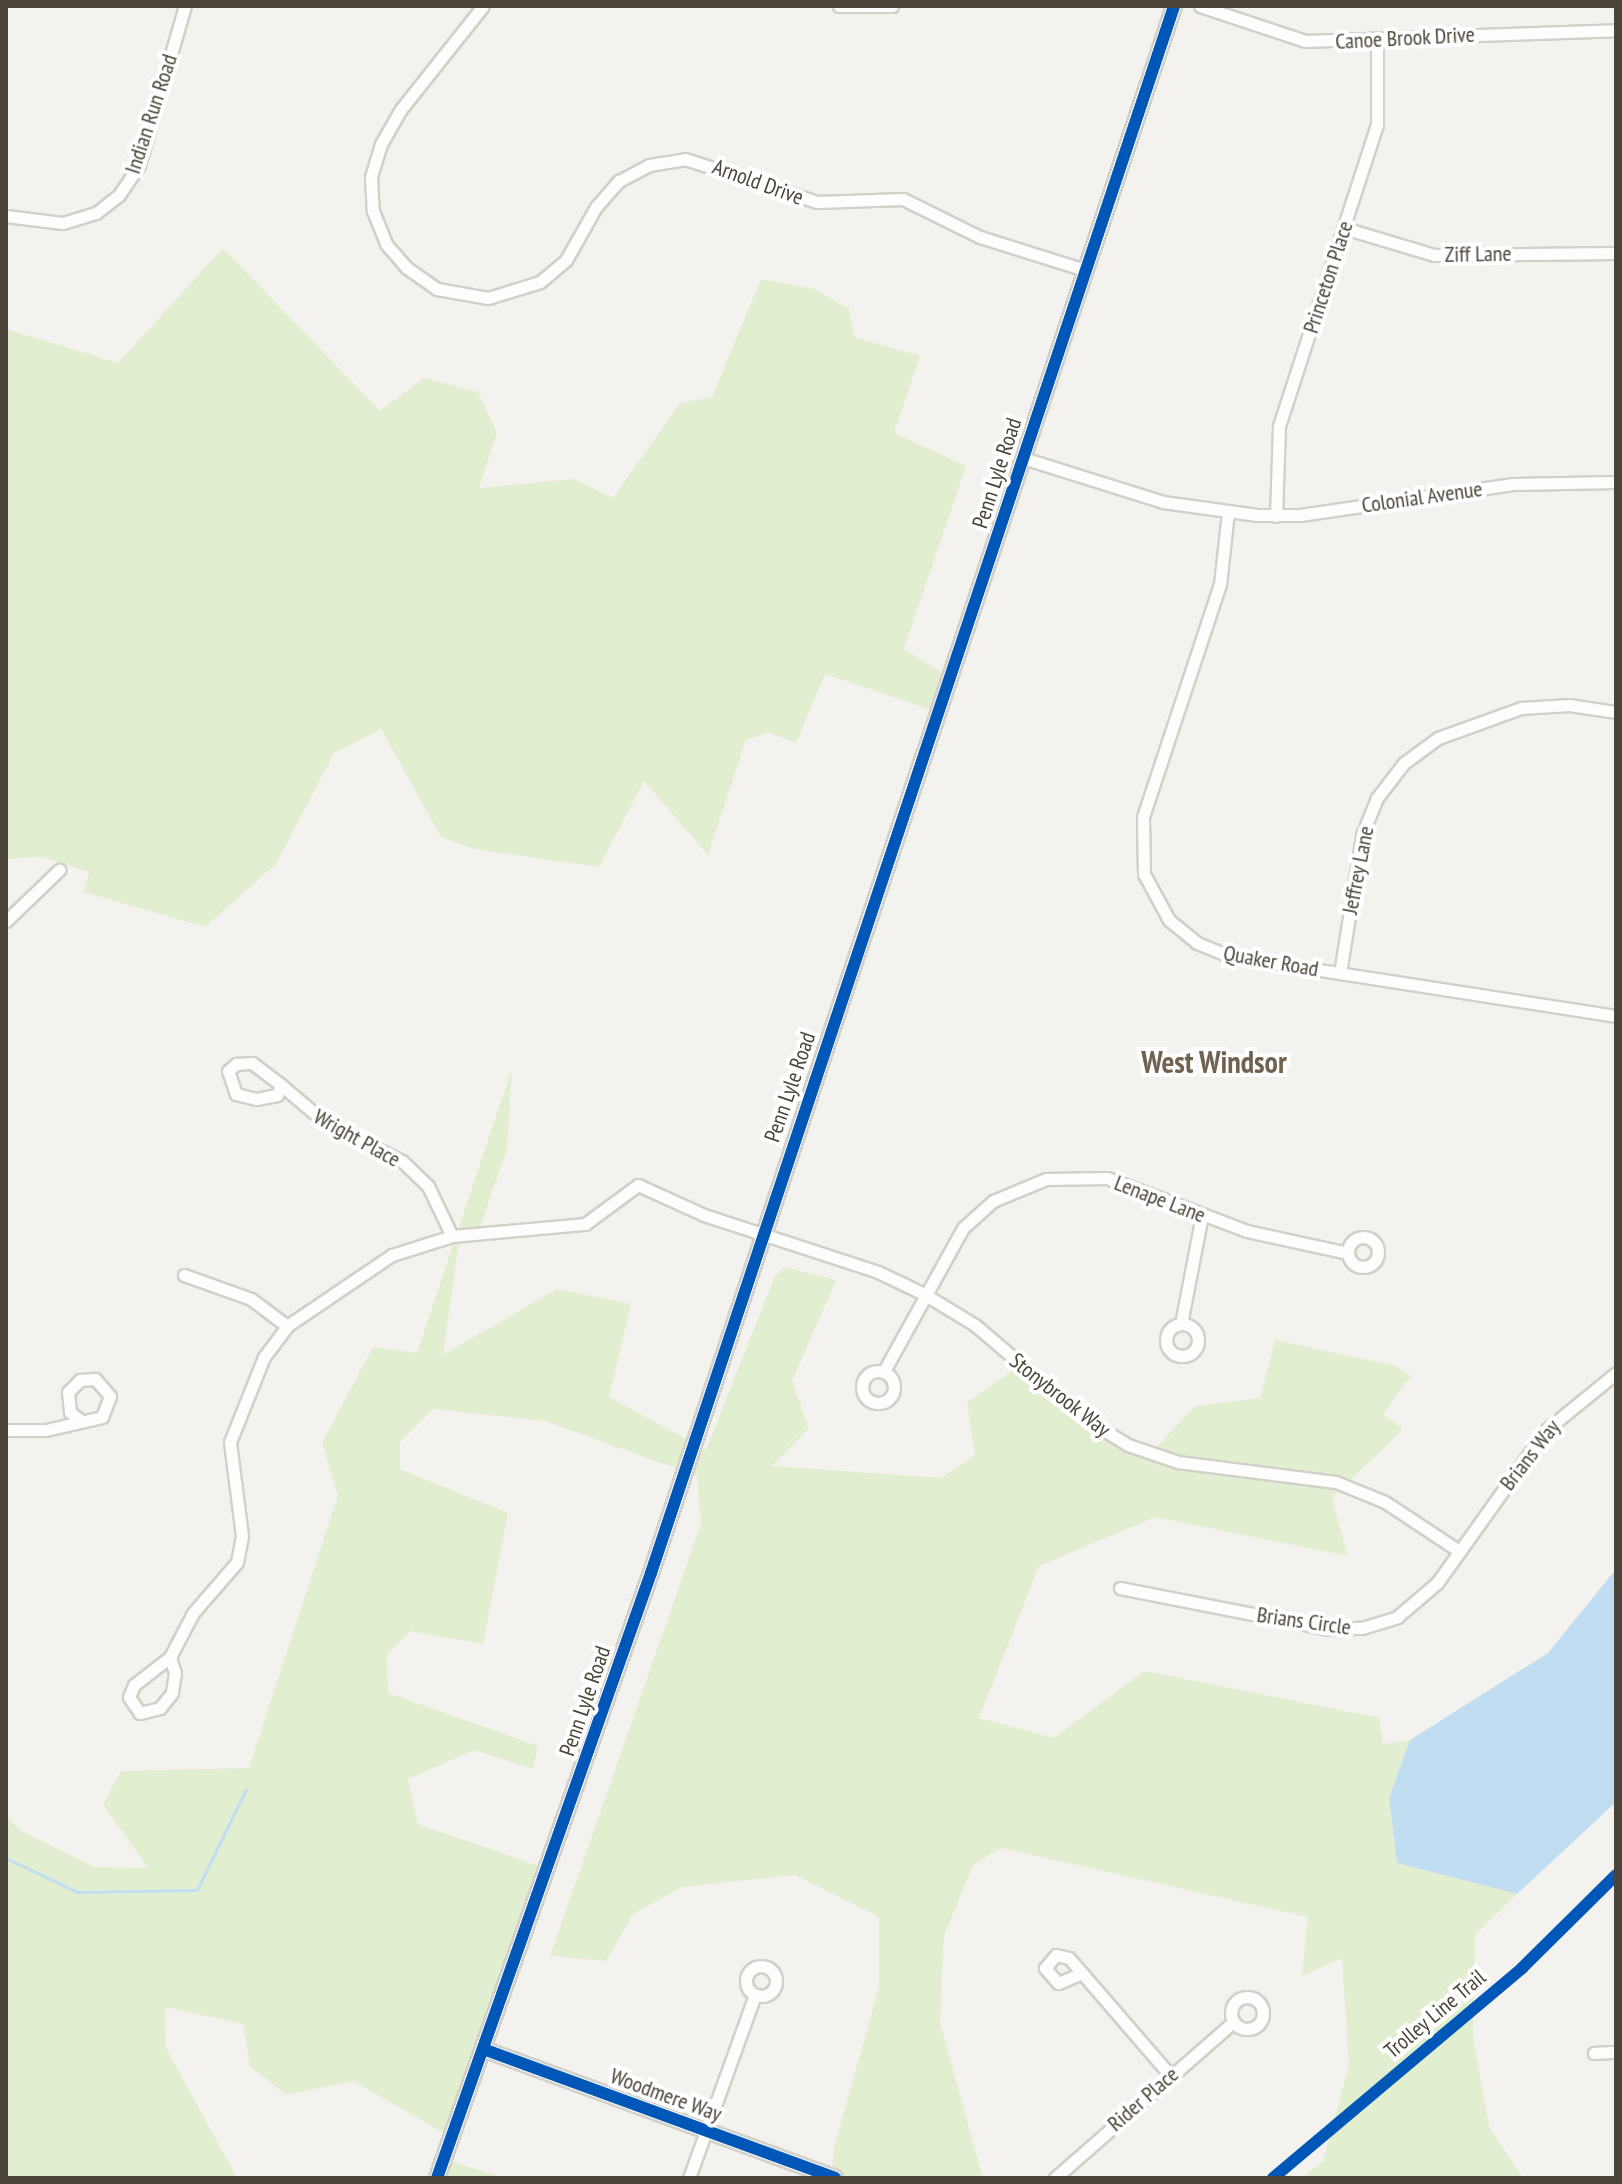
<!DOCTYPE html>
<style>
body{margin:0}
#map{position:relative;width:1622px;height:2184px;overflow:hidden;background:#f4f2ee;font-family:"PT Sans Narrow",sans-serif}
div>[style]{position:absolute}
.green>*{inset:0;background:#e1eecf}
.water>*{inset:0;background:#c0ddf1}
.stream>*{height:3px;margin:-1.5px;padding:0 1.5px;transform-origin:1.5px;border-radius:1.5px;background:#c0ddf1}
.roads{filter:drop-shadow(2px 0 #d2d0cb) drop-shadow(-2px 0 #d2d0cb) drop-shadow(0 2px #d2d0cb) drop-shadow(0 -2px #d2d0cb)}
.minor>*{height:11px;margin:-5.5px;padding:0 5.5px;transform-origin:5.5px;border-radius:5.5px;background:#fdfdfc}
.minor>.ring{margin:-5.5px;padding:0;box-sizing:content-box;background:none;border:11px solid #fdfdfc;border-radius:50%}
.tertiary>*{height:14px;margin:-7px;padding:0 7px;transform-origin:7px;border-radius:7px;background:#fdfdfc}
.cycleway>*{height:12px;margin:-6px;padding:0 6px;transform-origin:6px;border-radius:6px;background:#0057b8}
span{translate:-50% -50%;white-space:nowrap;text-align:center;line-height:1.15;-webkit-text-stroke:8px #fff;paint-order:stroke}
.street-label{font-size:22px;color:#4b4439}
.district-label{font-size:30px;color:#6e6250;font-weight:700}
.frame{position:absolute;inset:0;border:8px solid #4b4439;pointer-events:none}
</style>
<div id="map">
<div class="green">
<i style="clip-path:polygon(223px 248px,380px 411px,424px 378px,478px 392px,497px 433px,479px 488px,574px 479px,613px 498px,680px 403px,712px 397px,761px 279px,814px 289px,849px 309px,854px 337px,920px 356px,894px 433px,966px 466px,904px 649px,949px 677px,938px 712px,825px 674px,796px 743px,769px 732px,746px 740px,708px 855px,644px 781px,599px 867px,474px 849px,441px 837px,381px 729px,334px 753px,276px 864px,205px 927px,84px 892px,89px 872px,42px 857px,6px 859px,6px 329px,118px 363px)"></i>
<i style="clip-path:polygon(512px 1068px,507px 1149px,478px 1233px,460px 1235px,443px 1355px,557px 1289px,631px 1304px,609px 1397px,706px 1450px,775px 1276px,784px 1267px,836px 1280px,792px 1381px,809px 1428px,772px 1466px,941px 1478px,975px 1455px,967px 1402px,1022px 1364px,1087px 1421px,1148px 1456px,1195px 1406px,1260px 1398px,1275px 1340px,1396px 1366px,1411px 1376px,1383px 1414px,1403px 1429px,1332px 1498px,1348px 1556px,1155px 1517px,1039px 1566px,979px 1718px,1054px 1738px,1144px 1671px,1379px 1718px,1383px 1744px,1410px 1740px,1389px 1798px,1397px 1863px,1517px 1894px,1475px 1935px,1473px 2036px,1489px 2127px,1523px 2178px,1302px 2178px,1323px 2161px,1349px 2065px,1342px 1958px,1302px 1976px,1308px 1917px,1001px 1848px,973px 1865px,944px 1936px,940px 2023px,983px 2178px,832px 2178px,834px 2148px,879px 1987px,879px 1917px,795px 1875px,682px 1887px,633px 1914px,606px 1961px,550px 1956px,701px 1524px,697px 1476px,545px 1421px,433px 1409px,400px 1442px,400px 1469px,508px 1513px,483px 1644px,410px 1631px,387px 1655px,388px 1693px,538px 1746px,533px 1769px,474px 1750px,408px 1779px,418px 1824px,539px 1866px,456px 2140px,353px 2081px,286px 2095px,250px 2066px,243px 2024px,165px 2007px,166px 2048px,237px 2178px,6px 2178px,6px 1814px,19px 1830px,94px 1867px,148px 1868px,103px 1804px,121px 1771px,249px 1768px,338px 1495px,322px 1443px,373px 1347px,417px 1353px)"></i>
<i style="clip-path:polygon(448px 2161px,505px 2178px,442px 2178px)"></i>
</div>
<div class="water">
<i style="clip-path:polygon(1616px 1569px,1616px 1802px,1517px 1894px,1397px 1863px,1389px 1798px,1410px 1740px,1548px 1653px)"></i>
</div>
<div class="stream">
<i style="left:6px;top:1858px;width:79px;rotate:25.6deg"></i>
<i style="left:77px;top:1892px;width:120px;rotate:-1deg"></i>
<i style="left:197px;top:1890px;width:112px;rotate:-64.1deg"></i>
</div>
<div class="roads">
<div class="minor">
<i style="left:483px;top:6px;width:132px;rotate:128.5deg"></i>
<i style="left:401px;top:109px;width:40px;rotate:119.7deg"></i>
<i style="left:381px;top:144px;width:34px;rotate:107deg"></i>
<i style="left:371px;top:177px;width:34px;rotate:87deg"></i>
<i style="left:373px;top:211px;width:35px;rotate:68deg"></i>
<i style="left:386px;top:244px;width:32px;rotate:49deg"></i>
<i style="left:407px;top:268px;width:37px;rotate:35deg"></i>
<i style="left:437px;top:289px;width:52px;rotate:10deg"></i>
<i style="left:488px;top:298px;width:54px;rotate:-17.1deg"></i>
<i style="left:540px;top:282px;width:34px;rotate:-40deg"></i>
<i style="left:566px;top:260px;width:61px;rotate:-60.5deg"></i>
<i style="left:596px;top:207px;width:35px;rotate:-49deg"></i>
<i style="left:619px;top:181px;width:34px;rotate:-28deg"></i>
<i style="left:649px;top:165px;width:36px;rotate:-9deg"></i>
<i style="left:685px;top:159px;width:139px;rotate:18deg"></i>
<i style="left:817px;top:202px;width:86px;rotate:-2deg"></i>
<i style="left:903px;top:199px;width:86px;rotate:26.3deg"></i>
<i style="left:980px;top:237px;width:110px;rotate:17.4deg"></i>
<i style="left:839px;top:6px;width:53px"></i>
<i style="left:1200px;top:6px;width:111px;rotate:18.4deg"></i>
<i style="left:1305px;top:41px;width:311px;rotate:-2deg"></i>
<i style="left:6px;top:216px;width:57px;rotate:7deg"></i>
<i style="left:63px;top:223px;width:34px;rotate:-17deg"></i>
<i style="left:96px;top:213px;width:29px;rotate:-38deg"></i>
<i style="left:119px;top:195px;width:36px;rotate:-56deg"></i>
<i style="left:139px;top:165px;width:166px;rotate:-73.9deg"></i>
<i style="left:1344px;top:228px;width:94px;rotate:16.7deg"></i>
<i style="left:1434px;top:255px;width:182px;rotate:-0.6deg"></i>
<i style="left:1023px;top:458px;width:147px;rotate:17.4deg"></i>
<i style="left:1163px;top:502px;width:95px;rotate:7.9deg"></i>
<i style="left:1257px;top:515px;width:43px"></i>
<i style="left:1300px;top:515px;width:215px;rotate:-8.3deg"></i>
<i style="left:1513px;top:484px;width:103px;rotate:-1.1deg"></i>
<i style="left:1228px;top:512px;width:72px;rotate:96.3deg"></i>
<i style="left:1220px;top:584px;width:245px;rotate:108.3deg"></i>
<i style="left:1143px;top:817px;width:57px;rotate:89deg"></i>
<i style="left:1144px;top:874px;width:52px;rotate:61.5deg"></i>
<i style="left:1169px;top:920px;width:36px;rotate:39deg"></i>
<i style="left:1197px;top:943px;width:35px;rotate:22deg"></i>
<i style="left:1229px;top:956px;width:392px;rotate:8.8deg"></i>
<i style="left:1276px;top:516px;width:90px;rotate:-88.1deg"></i>
<i style="left:1279px;top:426px;width:317px;rotate:-72deg"></i>
<i style="left:1377px;top:125px;width:86px;rotate:-90deg"></i>
<i style="left:6px;top:921px;width:74px;rotate:-43.9deg"></i>
<i style="left:1340px;top:973px;width:140px;rotate:-80.9deg"></i>
<i style="left:1362px;top:835px;width:40px;rotate:-68deg"></i>
<i style="left:1377px;top:798px;width:44px;rotate:-52.4deg"></i>
<i style="left:1404px;top:763px;width:42px;rotate:-36.3deg"></i>
<i style="left:1438px;top:738px;width:88px;rotate:-19.9deg"></i>
<i style="left:1521px;top:708px;width:48px;rotate:-3.6deg"></i>
<i style="left:1569px;top:705px;width:48px;rotate:8.5deg"></i>
<i style="left:252px;top:1063px;width:36px;rotate:37deg"></i>
<i style="left:281px;top:1085px;width:11px;rotate:112deg"></i>
<i style="left:277px;top:1095px;width:21px;rotate:169deg"></i>
<i style="left:256px;top:1099px;width:21px;rotate:-166deg"></i>
<i style="left:236px;top:1094px;width:24px;rotate:-109deg"></i>
<i style="left:228px;top:1071px;width:11px;rotate:-41deg"></i>
<i style="left:236px;top:1064px;width:16px;rotate:-4deg"></i>
<i style="left:281px;top:1085px;width:59px;rotate:40.2deg"></i>
<i style="left:326px;top:1123px;width:85px;rotate:26.6deg"></i>
<i style="left:402px;top:1161px;width:36px;rotate:44deg"></i>
<i style="left:428px;top:1186px;width:55px;rotate:64.4deg"></i>
<i class="ring" style="left:1348px;top:1237px;width:19px;height:19px"></i>
<i style="left:184px;top:1275px;width:71px;rotate:19.7deg"></i>
<i style="left:251px;top:1299px;width:45px;rotate:36.9deg"></i>
<i style="left:1181px;top:1324px;width:111px;rotate:-79.1deg"></i>
<i class="ring" style="left:1166px;top:1324px;width:21px;height:21px"></i>
<i class="ring" style="left:862px;top:1371px;width:21px;height:21px"></i>
<i style="left:884px;top:1371px;width:163px;rotate:-61.1deg"></i>
<i style="left:963px;top:1228px;width:40px;rotate:-42deg"></i>
<i style="left:993px;top:1201px;width:57px;rotate:-22.5deg"></i>
<i style="left:1046px;top:1179px;width:61px;rotate:-0.9deg"></i>
<i style="left:1107px;top:1178px;width:150px;rotate:20.7deg"></i>
<i style="left:1247px;top:1231px;width:103px;rotate:12.3deg"></i>
<i style="left:6px;top:1430px;width:40px"></i>
<i style="left:46px;top:1430px;width:57px;rotate:-13.1deg"></i>
<i style="left:102px;top:1417px;width:22px;rotate:-69deg"></i>
<i style="left:110px;top:1396px;width:23px;rotate:-131deg"></i>
<i style="left:95px;top:1379px;width:15px;rotate:176deg"></i>
<i style="left:80px;top:1380px;width:17px;rotate:135deg"></i>
<i style="left:68px;top:1392px;width:20px;rotate:84deg"></i>
<i style="left:70px;top:1412px;width:14px;rotate:39deg"></i>
<i style="left:1120px;top:1588px;width:213px;rotate:11.1deg"></i>
<i style="left:1329px;top:1629px;width:33px;rotate:-2deg"></i>
<i style="left:1362px;top:1628px;width:37px;rotate:-17deg"></i>
<i style="left:1397px;top:1617px;width:52px;rotate:-40.4deg"></i>
<i style="left:1437px;top:1583px;width:188px;rotate:-54.5deg"></i>
<i style="left:1546px;top:1430px;width:90px;rotate:-39.2deg"></i>
<i style="left:170px;top:1657px;width:17px;rotate:73deg"></i>
<i style="left:175px;top:1673px;width:20px;rotate:99deg"></i>
<i style="left:172px;top:1693px;width:19px;rotate:129deg"></i>
<i style="left:160px;top:1708px;width:21px;rotate:166deg"></i>
<i style="left:140px;top:1713px;width:19px;rotate:-125deg"></i>
<i style="left:129px;top:1697px;width:13px;rotate:-67deg"></i>
<i style="left:134px;top:1685px;width:46px;rotate:-37.9deg"></i>
<i style="left:170px;top:1657px;width:50px;rotate:-62.4deg"></i>
<i style="left:193px;top:1613px;width:67px;rotate:-49.2deg"></i>
<i style="left:237px;top:1562px;width:26px;rotate:-79deg"></i>
<i style="left:242px;top:1536px;width:95px;rotate:-97.3deg"></i>
<i style="left:230px;top:1442px;width:92px;rotate:-68.2deg"></i>
<i style="left:264px;top:1357px;width:39px;rotate:-53deg"></i>
<i style="left:287px;top:1326px;width:127px;rotate:-34.1deg"></i>
<i style="left:392px;top:1255px;width:63px;rotate:-17.6deg"></i>
<i style="left:452px;top:1236px;width:134px;rotate:-5.2deg"></i>
<i style="left:585px;top:1224px;width:66px;rotate:-36.3deg"></i>
<i style="left:638px;top:1185px;width:72px;rotate:24.4deg"></i>
<i style="left:704px;top:1215px;width:183px;rotate:18.1deg"></i>
<i style="left:878px;top:1272px;width:51px;rotate:25.6deg"></i>
<i style="left:924px;top:1294px;width:60px;rotate:31.3deg"></i>
<i style="left:975px;top:1325px;width:143px;rotate:40.5deg"></i>
<i style="left:1084px;top:1418px;width:52px;rotate:31.5deg"></i>
<i style="left:1128px;top:1445px;width:53px;rotate:18.8deg"></i>
<i style="left:1178px;top:1462px;width:159px;rotate:7.2deg"></i>
<i style="left:1336px;top:1482px;width:53px;rotate:22.2deg"></i>
<i style="left:1385px;top:1502px;width:89px;rotate:33.5deg"></i>
<i class="ring" style="left:746px;top:1966px;width:19px;height:19px"></i>
<i style="left:1082px;top:1973px;width:26px;rotate:157deg"></i>
<i style="left:1058px;top:1983px;width:20px;rotate:-131deg"></i>
<i style="left:1045px;top:1968px;width:17px;rotate:-50deg"></i>
<i style="left:1056px;top:1955px;width:13px;rotate:13deg"></i>
<i style="left:1069px;top:1958px;width:155px;rotate:49.2deg"></i>
<i class="ring" style="left:1231px;top:1997px;width:21px;height:21px"></i>
<i style="left:1594px;top:2053px;width:22px;rotate:-3deg"></i>
<i style="left:689px;top:2178px;width:195px;rotate:-70.2deg"></i>
<i style="left:1055px;top:2178px;width:237px;rotate:-41.2deg"></i>
</div>
<div class="tertiary">
<i style="left:483px;top:2049px;width:375px;rotate:20.1deg"></i>
<i style="left:437px;top:2178px;width:642px;rotate:-70.52deg"></i>
<i style="left:651px;top:1573px;width:1652px;rotate:-71.54deg"></i>
</div>
</div>
<div class="cycleway">
<i style="left:483px;top:2049px;width:375px;rotate:20.1deg"></i>
<i style="left:437px;top:2178px;width:642px;rotate:-70.52deg"></i>
<i style="left:651px;top:1573px;width:1652px;rotate:-71.54deg"></i>
<i style="left:1273px;top:2178px;width:326px;rotate:-40.1deg"></i>
<i style="left:1522px;top:1968px;width:132px;rotate:-44.7deg"></i>
</div>
<div class="street-label">
<span style="left:1405px;top:38px;rotate:-3deg">Canoe Brook Drive</span>
<span style="left:151px;top:114px;rotate:-72deg">Indian Run Road</span>
<span style="left:758px;top:182px;rotate:20deg">Arnold Drive</span>
<span style="left:1478px;top:254px;rotate:-1deg">Ziff Lane</span>
<span style="left:1328px;top:277px;rotate:-72deg">Princeton Place</span>
<span style="left:997px;top:473px;rotate:-72deg">Penn Lyle Road</span>
<span style="left:1422px;top:497px;rotate:-8deg">Colonial Avenue</span>
<span style="left:1358px;top:870px;rotate:-79deg">Jeffrey Lane</span>
<span style="left:1271px;top:961px;rotate:10deg">Quaker Road</span>
<span style="left:790px;top:1087px;rotate:-71deg">Penn Lyle Road</span>
<span style="left:357px;top:1138px;rotate:29deg">Wright Place</span>
<span style="left:1160px;top:1199px;rotate:21deg">Lenape Lane</span>
<span style="left:1060px;top:1395px;rotate:38deg">Stonybrook Way</span>
<span style="left:1530px;top:1455px;rotate:-52deg">Brians Way</span>
<span style="left:1304px;top:1621px;rotate:8deg">Brians Circle</span>
<span style="left:585px;top:1701px;rotate:-71deg">Penn Lyle Road</span>
<span style="left:1435px;top:2014px;rotate:-40deg">Trolley Line Trail</span>
<span style="left:666px;top:2095px;rotate:20deg">Woodmere Way</span>
<span style="left:1143px;top:2099px;rotate:-41deg">Rider Place</span>
</div>
<div class="district-label">
<span style="left:1214px;top:1062px">West Windsor</span>
</div>
<div class="frame"></div>
</div>
